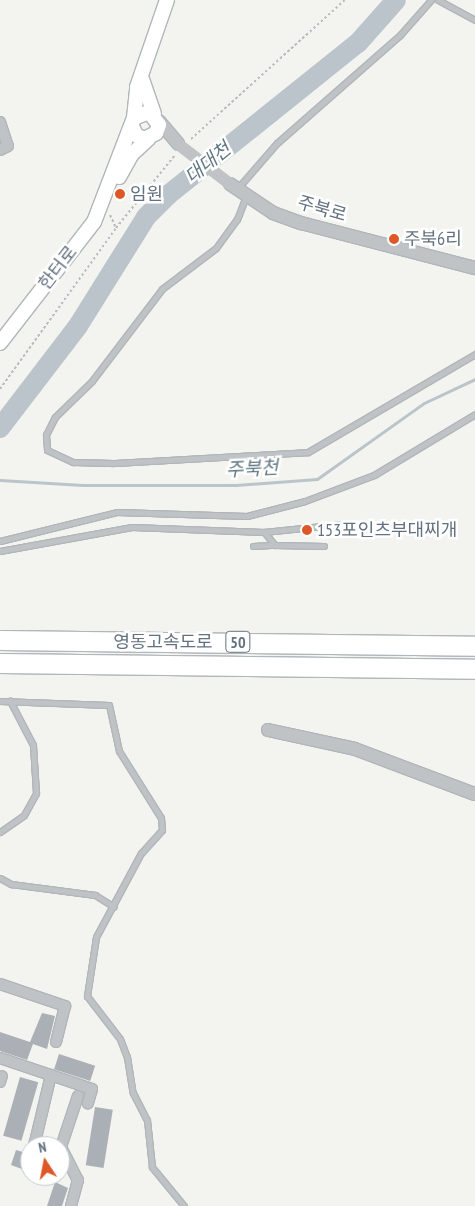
<!DOCTYPE html>
<meta charset="utf-8">
<style>
body{margin:0}
#map{position:relative;width:475px;height:1206px;overflow:hidden;background:#f3f4ef;font-family:"PT Sans Narrow","Noto Sans KR",sans-serif}
div>[style]{position:absolute}
.stream>*{height:3px;margin:-1.5px;padding:0 1.5px;transform-origin:1.5px;border-radius:1.5px;background:#bac4ca}
.river>*{height:20px;margin:-10px;padding:0 10px;transform-origin:10px;border-radius:10px;background:#bac4ca}
.building>*{inset:0;background:#aab0b5;transform-origin:0 0}
.path>*{height:2px;margin-top:-1px;transform-origin:0;background:repeating-linear-gradient(90deg,#b9bbbd 0 2.5px,transparent 0 5px)}
.roads{filter:drop-shadow(1px 0 #b1b6ba) drop-shadow(-1px 0 #b1b6ba) drop-shadow(0 1px #b1b6ba) drop-shadow(0 -1px #b1b6ba)}
.service>*{height:5px;margin:-2.5px;padding:0 2.5px;transform-origin:2.5px;border-radius:2.5px;background:#bfc3c6}
.minor>*{height:10px;margin:-5px;padding:0 5px;transform-origin:5px;border-radius:5px;background:#bfc3c6}
.tertiary>*{height:12px;margin:-6px;padding:0 6px;transform-origin:6px;border-radius:6px;background:#bfc3c6}
.secondary>*{height:14px;margin:-7px;padding:0 7px;transform-origin:7px;border-radius:7px;background:#fff}
.motorway>*{height:19px;margin:-9.5px;padding:0 9.5px;transform-origin:9.5px;border-radius:9.5px;background:#fff}
.tertiary-bridge>*{height:12px;margin:-6px;padding:0 6px;transform-origin:6px;border-radius:6px;background:#bfc3c6}
.dots>*{width:14px;height:14px;translate:-50% -50%;box-sizing:border-box;border:2px solid #fff;border-radius:50%}
span{translate:-50% -50%;white-space:nowrap;text-align:center;line-height:1.15;-webkit-text-stroke:5px #fff;paint-order:stroke}
.shield-label span{padding:1px 4px;background:#fff;border:1px solid;border-radius:4px;-webkit-text-stroke-width:0}
.shield-label{font-size:16px;color:#637280;font-weight:700}
.poi-label{font-size:18px;color:#637280}
.left{translate:0 -50%;text-align:left}
.street-label{font-size:18px;color:#637280}
.water-label{font-size:19px;color:#637a85;font-style:italic}
.north{position:absolute;left:20px;top:1136px;width:50px;height:50px;box-sizing:border-box;background:#fff;border:1px solid #c1c7cc;border-radius:50%;rotate:349deg;font-size:14px;font-weight:700;line-height:20px;text-align:center;color:#637280}
.north::after{content:'';display:block;margin:auto;width:18px;height:22px;background:#dd5826;clip-path:polygon(50% 0,100% 100%,50% 72%,0 100%)}
</style>
<div id="map">
<div class="stream">
<i style="left:0;top:480px;width:83px;rotate:3.4deg"></i>
<i style="left:83px;top:485px;width:153px"></i>
<i style="left:236px;top:485px;width:81px;rotate:-4.2deg"></i>
<i style="left:317px;top:479px;width:131px;rotate:-35.4deg"></i>
<i style="left:424px;top:403px;width:56px;rotate:-25.2deg"></i>
</div>
<div class="river">
<i style="left:0;top:428px;width:128px;rotate:-52.6deg"></i>
<i style="left:78px;top:326px;width:128px;rotate:-58deg"></i>
<i style="left:146px;top:217px;width:31px;rotate:-45deg"></i>
<i style="left:168px;top:195px;width:243px;rotate:-38.7deg"></i>
<i style="left:358px;top:43px;width:57px;rotate:-48.5deg"></i>
</div>
<div class="building">
<i style="clip-path:polygon(42px 1013px,55px 1016px,47px 1049px,33px 1044px,27px 1060px,0 1051px,0 1032px,30px 1042px)"></i>
<i style="left:59px;top:1054px;width:38px;height:16px;rotate:18deg"></i>
<i style="left:20px;top:1077px;width:19px;height:61px;rotate:16deg"></i>
<i style="left:95px;top:1107px;width:18px;height:59px;rotate:9deg"></i>
<i style="clip-path:polygon(16px 1150px,30px 1154px,30px 1172px,11px 1165px)"></i>
<i style="clip-path:polygon(55px 1182px,68px 1188px,62px 1206px,47px 1206px)"></i>
</div>
<div class="path">
<i style="left:191px;top:139px;width:207px;rotate:-42.1deg"></i>
<i style="left:110px;top:215px;width:14px;rotate:65deg"></i>
<i style="left:0;top:389px;width:198px;rotate:-54.2deg"></i>
<i style="left:116px;top:228px;width:94px;rotate:-51.1deg"></i>
</div>
<div class="roads">
<div class="service">
<i style="left:438px;top:0;width:42px;rotate:28.4deg"></i>
<i style="left:237px;top:189px;width:61px;rotate:-49deg"></i>
<i style="left:277px;top:143px;width:164px;rotate:-41.3deg"></i>
<i style="left:400px;top:35px;width:47px;rotate:-48.5deg"></i>
<i style="left:246px;top:196px;width:25px;rotate:111deg"></i>
<i style="left:237px;top:219px;width:36px;rotate:126deg"></i>
<i style="left:216px;top:248px;width:68px;rotate:142.8deg"></i>
<i style="left:162px;top:289px;width:116px;rotate:127.3deg"></i>
<i style="left:92px;top:381px;width:52px;rotate:135.8deg"></i>
<i style="left:55px;top:417px;width:20px;rotate:117deg"></i>
<i style="left:46px;top:435px;width:15px;rotate:86deg"></i>
<i style="left:47px;top:450px;width:29px;rotate:25deg"></i>
<i style="left:73px;top:462px;width:40px;rotate:1.4deg"></i>
<i style="left:113px;top:463px;width:195px;rotate:-3.2deg"></i>
<i style="left:308px;top:452px;width:194px;rotate:-30.4deg"></i>
<i style="left:264px;top:532px;width:17px;rotate:50deg"></i>
<i style="left:275px;top:545px;width:49px;rotate:1.2deg"></i>
<i style="left:0;top:541px;width:121px;rotate:-13.9deg"></i>
<i style="left:117px;top:512px;width:130px;rotate:1.8deg"></i>
<i style="left:247px;top:516px;width:60px;rotate:-14.5deg"></i>
<i style="left:305px;top:501px;width:74px;rotate:-20.6deg"></i>
<i style="left:374px;top:475px;width:118px;rotate:-31.1deg"></i>
<i style="left:253px;top:546px;width:22px;rotate:-3deg"></i>
<i style="left:0;top:551px;width:134px;rotate:-10.3deg"></i>
<i style="left:132px;top:527px;width:132px;rotate:2.2deg"></i>
<i style="left:264px;top:532px;width:78px;rotate:-5.9deg"></i>
<i style="left:0;top:701px;width:109px;rotate:2.1deg"></i>
<i style="left:109px;top:705px;width:47px;rotate:77.7deg"></i>
<i style="left:119px;top:751px;width:79px;rotate:57.9deg"></i>
<i style="left:161px;top:818px;width:12px;rotate:85deg"></i>
<i style="left:162px;top:830px;width:31px;rotate:132deg"></i>
<i style="left:141px;top:853px;width:95px;rotate:118.2deg"></i>
<i style="left:96px;top:937px;width:60px;rotate:98.7deg"></i>
<i style="left:87px;top:996px;width:54px;rotate:52.5deg"></i>
<i style="left:120px;top:1039px;width:19px;rotate:69deg"></i>
<i style="left:127px;top:1057px;width:36px;rotate:81deg"></i>
<i style="left:133px;top:1093px;width:30px;rotate:63deg"></i>
<i style="left:147px;top:1120px;width:47px;rotate:83.9deg"></i>
<i style="left:152px;top:1167px;width:50px;rotate:50.6deg"></i>
<i style="left:0;top:832px;width:29px;rotate:-35deg"></i>
<i style="left:24px;top:815px;width:25px;rotate:-61deg"></i>
<i style="left:36px;top:793px;width:48px;rotate:-93.6deg"></i>
<i style="left:33px;top:745px;width:50px;rotate:-117.6deg"></i>
<i style="left:0;top:878px;width:13px;rotate:29deg"></i>
<i style="left:11px;top:884px;width:85px;rotate:7.5deg"></i>
<i style="left:95px;top:895px;width:22px;rotate:32deg"></i>
</div>
<div class="minor">
<i style="left:0;top:122px;width:25px;rotate:72deg"></i>
<i style="left:8px;top:146px;width:9px;rotate:153deg"></i>
<i style="left:0;top:984px;width:69px;rotate:18.7deg"></i>
<i style="left:65px;top:1006px;width:37px;rotate:104deg"></i>
<i style="left:0;top:1058px;width:97px;rotate:18.6deg"></i>
<i style="left:92px;top:1089px;width:15px;rotate:106deg"></i>
<i style="left:0;top:1082px;width:6px;rotate:-72deg"></i>
<i style="left:47px;top:1146px;width:13px;rotate:-162deg"></i>
<i style="left:35px;top:1142px;width:69px;rotate:-76.6deg"></i>
<i style="left:60px;top:1150px;width:57px;rotate:-71.6deg"></i>
<i style="left:63px;top:1151px;width:33px;rotate:63deg"></i>
<i style="left:78px;top:1180px;width:27px;rotate:105deg"></i>
</div>
<div class="tertiary">
<i style="left:159px;top:121px;width:30px;rotate:50deg"></i>
<i style="left:230px;top:184px;width:52px;rotate:34deg"></i>
<i style="left:273px;top:213px;width:30px;rotate:20deg"></i>
<i style="left:301px;top:223px;width:180px;rotate:14.5deg"></i>
<i style="left:268px;top:730px;width:89px;rotate:12.3deg"></i>
<i style="left:355px;top:749px;width:128px;rotate:20.6deg"></i>
</div>
<div class="secondary">
<i style="left:142px;top:79px;width:37px;rotate:71deg"></i>
<i style="left:134px;top:118px;width:31px;rotate:-84deg"></i>
<i style="left:137px;top:87px;width:92px;rotate:-71deg"></i>
<i style="left:119px;top:177px;width:26px;rotate:-61deg"></i>
<i style="left:132px;top:154px;width:23px;rotate:-43deg"></i>
<i style="left:0;top:343px;width:153px;rotate:-52.2deg"></i>
<i style="left:94px;top:222px;width:111px;rotate:-69deg"></i>
<i style="left:134px;top:118px;width:16px;rotate:-22deg"></i>
<i style="left:149px;top:112px;width:16px;rotate:52deg"></i>
<i style="left:159px;top:125px;width:9px;rotate:111deg"></i>
<i style="left:156px;top:133px;width:13px;rotate:153deg"></i>
<i style="left:144px;top:139px;width:9px;rotate:-153deg"></i>
<i style="left:136px;top:135px;width:10px;rotate:-114deg"></i>
</div>
<div class="motorway">
<i style="left:0;top:640px;width:475px;rotate:0.7deg"></i>
<i style="left:0;top:663px;width:475px;rotate:0.7deg"></i>
</div>
</div>
<div class="tertiary-bridge">
<i style="left:178px;top:144px;width:66px;rotate:37.6deg"></i>
</div>
<div class="dots">
<i style="left:120px;top:194px;background:#dd5826"></i>
<i style="left:394px;top:239px;background:#dd5826"></i>
<i style="left:307px;top:530px;background:#dd5826"></i>
</div>
<div class="shield-label">
<span style="left:238px;top:642px">50</span>
</div>
<div class="poi-label">
<span class="left" style="left:130px;top:194px">임원</span>
<span class="left" style="left:404px;top:239px">주북6리</span>
<span class="left" style="left:317px;top:530px">153포인츠부대찌개</span>
</div>
<div class="street-label">
<span style="left:322px;top:209px;rotate:16deg">주북로</span>
<span style="left:58px;top:268px;rotate:-52deg">한터로</span>
<span style="left:163px;top:642px">영동고속도로</span>
</div>
<div class="water-label">
<span style="left:208px;top:163px;rotate:-39deg">대대천</span>
<span style="left:252px;top:469px;rotate:-3deg">주북천</span>
</div>
<div class="north">N</div>
</div>
